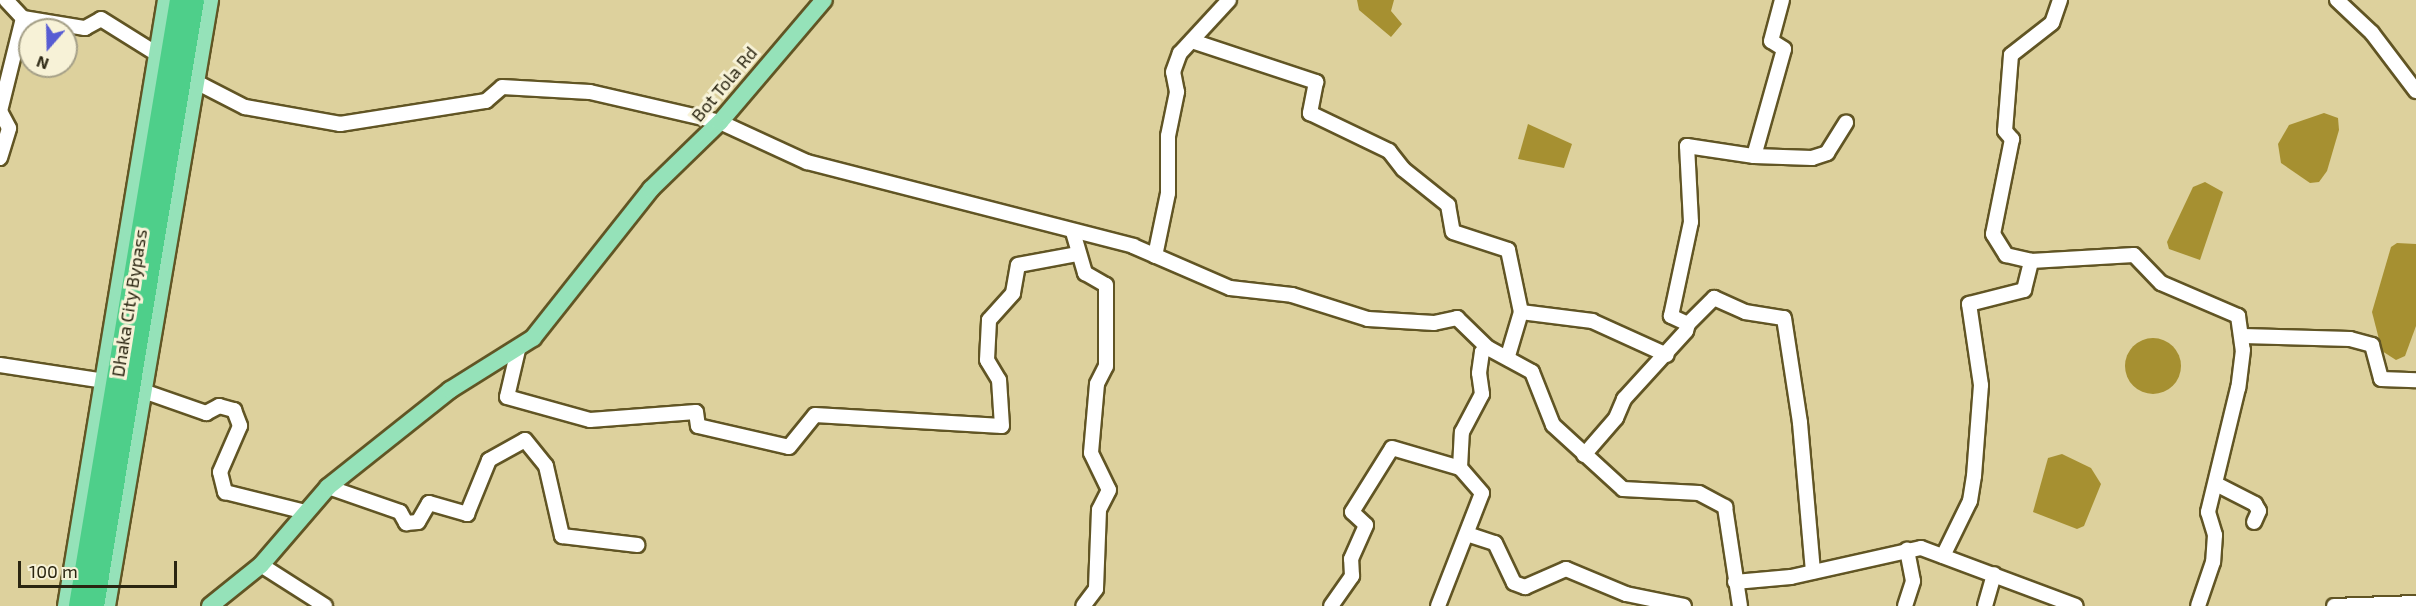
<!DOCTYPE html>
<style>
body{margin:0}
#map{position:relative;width:2416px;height:606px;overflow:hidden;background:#ddd19d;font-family:"Exo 2",sans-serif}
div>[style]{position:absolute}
.water>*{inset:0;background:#a69031}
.round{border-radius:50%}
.roads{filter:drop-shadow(2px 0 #615524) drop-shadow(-2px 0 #615524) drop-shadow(0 2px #615524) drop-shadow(0 -2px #615524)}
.minor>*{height:14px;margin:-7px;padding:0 7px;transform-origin:7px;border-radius:7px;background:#fff}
.major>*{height:16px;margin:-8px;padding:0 8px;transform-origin:8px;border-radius:8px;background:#95e2b9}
.highway>*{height:20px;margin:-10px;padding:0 10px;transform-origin:10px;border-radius:10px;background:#4ecf8a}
span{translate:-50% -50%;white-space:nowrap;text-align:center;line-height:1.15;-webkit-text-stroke:6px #f7f2d7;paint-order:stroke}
.street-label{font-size:18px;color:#2a2511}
.north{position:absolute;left:18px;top:18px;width:60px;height:60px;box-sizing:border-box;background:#f7f2d7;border:2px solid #a5a088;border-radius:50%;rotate:200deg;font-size:16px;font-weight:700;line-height:24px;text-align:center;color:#2a2511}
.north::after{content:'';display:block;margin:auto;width:21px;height:27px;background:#575cd3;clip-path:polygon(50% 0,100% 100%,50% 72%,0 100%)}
.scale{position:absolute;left:18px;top:561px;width:159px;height:27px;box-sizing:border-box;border:3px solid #2a2511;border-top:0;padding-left:8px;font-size:18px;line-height:21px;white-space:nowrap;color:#2a2511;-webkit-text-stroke:4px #f7f2d7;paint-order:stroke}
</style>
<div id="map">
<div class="water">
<i style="clip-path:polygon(1357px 0,1394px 0,1391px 11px,1402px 24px,1391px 37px,1359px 10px)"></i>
<i style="clip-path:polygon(2324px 113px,2338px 118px,2339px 130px,2327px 171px,2319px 182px,2310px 183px,2281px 163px,2278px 144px,2289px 125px)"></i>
<i style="clip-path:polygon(1528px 124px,1572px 144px,1564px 168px,1518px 159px)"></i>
<i style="clip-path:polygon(2205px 182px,2223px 192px,2200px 260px,2169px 249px,2167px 242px,2193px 187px)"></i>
<i style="clip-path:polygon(2397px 243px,2416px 244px,2416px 326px,2405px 356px,2396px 360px,2382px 351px,2372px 312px,2391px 247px)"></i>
<i class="round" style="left:2125px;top:338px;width:56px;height:56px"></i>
<i style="clip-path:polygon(2062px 454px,2091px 468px,2101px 484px,2084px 526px,2077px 529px,2033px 512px,2048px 458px)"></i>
</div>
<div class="roads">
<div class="minor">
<i style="left:6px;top:0;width:25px;rotate:47deg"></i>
<i style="left:23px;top:18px;width:63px;rotate:9.2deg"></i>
<i style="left:85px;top:28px;width:18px;rotate:-29deg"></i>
<i style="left:101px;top:19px;width:66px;rotate:32deg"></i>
<i style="left:2060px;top:0;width:24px;rotate:109deg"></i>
<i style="left:2052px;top:23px;width:52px;rotate:142deg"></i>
<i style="left:2011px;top:55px;width:76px;rotate:94.5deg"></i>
<i style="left:2005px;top:131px;width:11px;rotate:49deg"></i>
<i style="left:2012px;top:139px;width:97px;rotate:101.3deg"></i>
<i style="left:1993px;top:234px;width:25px;rotate:58deg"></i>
<i style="left:2006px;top:255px;width:26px;rotate:13deg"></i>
<i style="left:2031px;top:261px;width:103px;rotate:-3.3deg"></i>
<i style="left:2134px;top:255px;width:39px;rotate:46deg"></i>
<i style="left:2161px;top:283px;width:84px;rotate:23.2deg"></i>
<i style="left:2238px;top:316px;width:34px;rotate:82deg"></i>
<i style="left:2243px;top:350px;width:38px;rotate:97deg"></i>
<i style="left:2238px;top:388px;width:128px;rotate:103.6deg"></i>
<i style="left:2208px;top:512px;width:24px;rotate:73deg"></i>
<i style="left:2215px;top:535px;width:27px;rotate:94deg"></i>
<i style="left:2213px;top:562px;width:46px;rotate:108.8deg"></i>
<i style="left:2337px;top:0;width:48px;rotate:43.3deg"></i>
<i style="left:2372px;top:33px;width:73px;rotate:52.8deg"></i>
<i style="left:1192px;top:41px;width:131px;rotate:18.3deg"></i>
<i style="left:1316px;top:82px;width:32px;rotate:101deg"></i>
<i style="left:1310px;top:113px;width:88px;rotate:25.7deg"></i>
<i style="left:1389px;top:151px;width:23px;rotate:52deg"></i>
<i style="left:1403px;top:169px;width:58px;rotate:38.7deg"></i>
<i style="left:1448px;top:205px;width:27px;rotate:80deg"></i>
<i style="left:1453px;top:232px;width:58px;rotate:18.1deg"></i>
<i style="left:1508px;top:250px;width:63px;rotate:78.2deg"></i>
<i style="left:1521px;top:312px;width:46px;rotate:106.5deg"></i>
<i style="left:198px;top:83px;width:53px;rotate:27.1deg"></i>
<i style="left:245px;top:107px;width:97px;rotate:10.1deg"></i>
<i style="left:340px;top:124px;width:148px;rotate:-9deg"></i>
<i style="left:486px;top:101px;width:21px;rotate:-41deg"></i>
<i style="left:502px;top:87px;width:88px;rotate:3.3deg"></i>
<i style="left:590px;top:92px;width:133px;rotate:13deg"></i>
<i style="left:720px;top:122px;width:96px;rotate:24.7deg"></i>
<i style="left:807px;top:162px;width:337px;rotate:14.4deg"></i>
<i style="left:1133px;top:246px;width:106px;rotate:23.4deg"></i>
<i style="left:1230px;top:288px;width:62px;rotate:6.4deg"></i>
<i style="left:1292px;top:295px;width:80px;rotate:17.5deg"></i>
<i style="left:1368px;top:319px;width:66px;rotate:3.5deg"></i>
<i style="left:1434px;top:323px;width:24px;rotate:-12deg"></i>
<i style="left:1457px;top:318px;width:43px;rotate:44.1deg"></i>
<i style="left:1488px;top:348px;width:50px;rotate:28.6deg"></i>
<i style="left:1532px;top:372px;width:57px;rotate:68.4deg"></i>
<i style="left:1553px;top:425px;width:95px;rotate:42.4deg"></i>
<i style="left:1623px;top:489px;width:76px;rotate:3deg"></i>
<i style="left:1699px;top:493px;width:30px;rotate:28deg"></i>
<i style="left:1725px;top:507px;width:100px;rotate:81.4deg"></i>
<i style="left:1754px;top:156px;width:58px;rotate:2deg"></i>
<i style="left:1812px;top:158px;width:16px;rotate:-18deg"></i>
<i style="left:1827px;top:153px;width:36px;rotate:-58deg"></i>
<i style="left:0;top:158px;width:31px;rotate:-73deg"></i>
<i style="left:9px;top:128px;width:19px;rotate:-118deg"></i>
<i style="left:0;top:111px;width:96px;rotate:-76.1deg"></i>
<i style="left:1073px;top:232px;width:43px;rotate:73.7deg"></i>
<i style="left:1085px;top:273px;width:24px;rotate:30deg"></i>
<i style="left:1106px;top:285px;width:81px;rotate:90deg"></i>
<i style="left:1106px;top:366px;width:20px;rotate:117deg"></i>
<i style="left:1097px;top:384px;width:69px;rotate:95deg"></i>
<i style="left:1091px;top:453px;width:41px;rotate:64.1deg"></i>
<i style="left:1109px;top:490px;width:22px;rotate:117deg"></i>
<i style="left:1099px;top:510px;width:79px;rotate:92.2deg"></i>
<i style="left:1096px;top:589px;width:21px;rotate:127deg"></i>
<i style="left:1155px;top:256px;width:64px;rotate:-78.3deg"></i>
<i style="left:1168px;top:193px;width:57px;rotate:-90deg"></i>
<i style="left:1168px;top:136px;width:45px;rotate:-78.4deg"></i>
<i style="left:1177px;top:92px;width:20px;rotate:-101deg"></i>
<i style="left:1173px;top:72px;width:20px;rotate:-70deg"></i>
<i style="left:1180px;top:53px;width:72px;rotate:-47.2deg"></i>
<i style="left:1521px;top:312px;width:72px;rotate:7.2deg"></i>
<i style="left:1592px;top:321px;width:82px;rotate:24.4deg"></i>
<i style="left:1688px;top:324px;width:37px;rotate:-45deg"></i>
<i style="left:1714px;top:298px;width:34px;rotate:24deg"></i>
<i style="left:1745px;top:312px;width:39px;rotate:9deg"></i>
<i style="left:1784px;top:318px;width:106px;rotate:81.3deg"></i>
<i style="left:1800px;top:423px;width:149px;rotate:85deg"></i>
<i style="left:2243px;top:336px;width:107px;rotate:1.6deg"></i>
<i style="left:2350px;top:339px;width:23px;rotate:15deg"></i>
<i style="left:2372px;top:345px;width:35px;rotate:75deg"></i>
<i style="left:2381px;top:379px;width:35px;rotate:2deg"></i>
<i style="left:518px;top:350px;width:48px;rotate:103.2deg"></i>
<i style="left:507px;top:397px;width:86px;rotate:15.5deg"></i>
<i style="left:590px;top:420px;width:106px;rotate:-4.3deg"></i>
<i style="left:696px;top:412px;width:14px;rotate:82deg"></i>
<i style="left:698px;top:426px;width:93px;rotate:13deg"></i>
<i style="left:789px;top:447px;width:41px;rotate:-50.9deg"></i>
<i style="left:815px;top:415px;width:187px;rotate:3.4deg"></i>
<i style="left:1002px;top:426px;width:46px;rotate:-93.7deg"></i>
<i style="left:999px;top:380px;width:23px;rotate:-121deg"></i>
<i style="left:987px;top:360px;width:40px;rotate:-87.1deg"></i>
<i style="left:989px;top:320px;width:36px;rotate:-48deg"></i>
<i style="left:1013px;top:293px;width:28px;rotate:-80deg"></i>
<i style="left:1018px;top:265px;width:61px;rotate:-10.4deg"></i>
<i style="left:0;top:365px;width:106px;rotate:8.7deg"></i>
<i style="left:146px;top:392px;width:64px;rotate:19.3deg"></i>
<i style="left:206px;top:413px;width:15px;rotate:-28deg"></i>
<i style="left:219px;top:406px;width:16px;rotate:15deg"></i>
<i style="left:234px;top:410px;width:17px;rotate:69deg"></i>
<i style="left:240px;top:426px;width:50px;rotate:113.5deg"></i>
<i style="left:220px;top:472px;width:21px;rotate:76deg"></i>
<i style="left:225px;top:492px;width:83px;rotate:13.9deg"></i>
<i style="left:1584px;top:455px;width:49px;rotate:-49.1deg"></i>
<i style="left:1616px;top:418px;width:21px;rotate:-67deg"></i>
<i style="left:1624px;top:399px;width:92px;rotate:-47.6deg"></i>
<i style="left:1686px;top:331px;width:7px;rotate:-74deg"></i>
<i style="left:1688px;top:324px;width:19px;rotate:-155deg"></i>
<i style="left:1671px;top:316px;width:96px;rotate:-78deg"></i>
<i style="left:1691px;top:222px;width:76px;rotate:-93deg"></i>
<i style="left:1687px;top:146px;width:68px;rotate:8.5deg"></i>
<i style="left:1754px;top:156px;width:111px;rotate:-74.3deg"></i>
<i style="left:1784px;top:49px;width:15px;rotate:-148deg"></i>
<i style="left:1771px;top:41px;width:42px;rotate:-75deg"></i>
<i style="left:2216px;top:484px;width:44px;rotate:27.1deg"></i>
<i style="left:2255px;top:504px;width:8px;rotate:60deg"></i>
<i style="left:2259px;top:511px;width:12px;rotate:114deg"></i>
<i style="left:328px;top:487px;width:76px;rotate:19.1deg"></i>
<i style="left:400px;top:512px;width:13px;rotate:61deg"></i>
<i style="left:406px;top:523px;width:12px;rotate:-5deg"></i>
<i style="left:418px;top:522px;width:22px;rotate:-60deg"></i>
<i style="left:429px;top:503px;width:40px;rotate:16deg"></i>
<i style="left:467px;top:514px;width:58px;rotate:-67.8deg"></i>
<i style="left:489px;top:460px;width:41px;rotate:-29.1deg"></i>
<i style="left:525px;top:440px;width:33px;rotate:51deg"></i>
<i style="left:546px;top:466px;width:72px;rotate:77.1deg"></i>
<i style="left:562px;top:536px;width:76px;rotate:6.8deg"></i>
<i style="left:1470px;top:535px;width:26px;rotate:18deg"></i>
<i style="left:1495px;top:543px;width:44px;rotate:64.6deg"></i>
<i style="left:1514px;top:583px;width:12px;rotate:20deg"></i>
<i style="left:1525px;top:587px;width:45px;rotate:-23.7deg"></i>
<i style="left:1566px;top:569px;width:65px;rotate:22.6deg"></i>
<i style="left:1626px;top:594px;width:59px;rotate:11.7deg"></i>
<i style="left:1943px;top:556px;width:61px;rotate:-63.9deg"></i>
<i style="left:1970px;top:501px;width:25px;rotate:-81deg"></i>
<i style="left:1974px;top:476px;width:91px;rotate:-85.6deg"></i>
<i style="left:1981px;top:385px;width:82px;rotate:-98.4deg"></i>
<i style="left:1969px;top:304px;width:57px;rotate:-14.3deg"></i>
<i style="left:2024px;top:290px;width:30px;rotate:-76deg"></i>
<i style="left:261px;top:565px;width:76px;rotate:32.6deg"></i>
<i style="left:1735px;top:582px;width:56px;rotate:-5.1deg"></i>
<i style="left:1791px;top:577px;width:133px;rotate:-12.6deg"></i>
<i style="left:1921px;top:548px;width:165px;rotate:20.5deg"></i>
<i style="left:1331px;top:606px;width:37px;rotate:-55deg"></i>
<i style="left:1352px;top:576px;width:17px;rotate:-93deg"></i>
<i style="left:1351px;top:559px;width:37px;rotate:-66deg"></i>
<i style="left:1366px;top:525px;width:19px;rotate:-137deg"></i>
<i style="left:1352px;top:512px;width:75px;rotate:-58deg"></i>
<i style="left:1392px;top:448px;width:71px;rotate:16.4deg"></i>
<i style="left:1460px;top:468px;width:36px;rotate:-87deg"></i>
<i style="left:1462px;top:432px;width:43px;rotate:-62.2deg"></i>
<i style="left:1482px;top:394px;width:21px;rotate:-98deg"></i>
<i style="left:1479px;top:373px;width:21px;rotate:-82deg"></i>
<i style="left:1482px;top:352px;width:7px;rotate:-34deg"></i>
<i style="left:1438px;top:606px;width:121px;rotate:-68.7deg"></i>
<i style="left:1482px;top:493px;width:33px;rotate:-131deg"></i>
<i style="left:1905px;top:606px;width:26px;rotate:-72deg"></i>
<i style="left:1913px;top:581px;width:32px;rotate:-101deg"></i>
<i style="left:1985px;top:606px;width:33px;rotate:-74deg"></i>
<i style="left:2334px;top:606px;width:82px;rotate:-2.1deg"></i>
</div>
<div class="major">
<i style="left:66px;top:606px;width:614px;rotate:-80.63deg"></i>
<i style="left:107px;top:606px;width:615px;rotate:-80.35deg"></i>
<i style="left:210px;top:606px;width:65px;rotate:-38.8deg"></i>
<i style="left:261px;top:565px;width:103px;rotate:-49.3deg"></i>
<i style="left:328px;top:487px;width:156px;rotate:-38.5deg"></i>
<i style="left:450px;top:390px;width:98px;rotate:-32.1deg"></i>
<i style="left:533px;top:338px;width:190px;rotate:-51.6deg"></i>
<i style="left:651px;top:189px;width:96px;rotate:-44.2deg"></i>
<i style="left:720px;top:122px;width:160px;rotate:-49.6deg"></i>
</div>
<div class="highway">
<i style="left:79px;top:606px;width:614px;rotate:-80.54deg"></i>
<i style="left:94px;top:606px;width:614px;rotate:-80.63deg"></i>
</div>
</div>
<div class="street-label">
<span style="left:724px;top:84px;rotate:-50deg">Bot Tola Rd</span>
<span style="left:129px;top:303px;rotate:-81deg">Dhaka City Bypass</span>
</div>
<div class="north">N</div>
<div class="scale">100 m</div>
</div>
